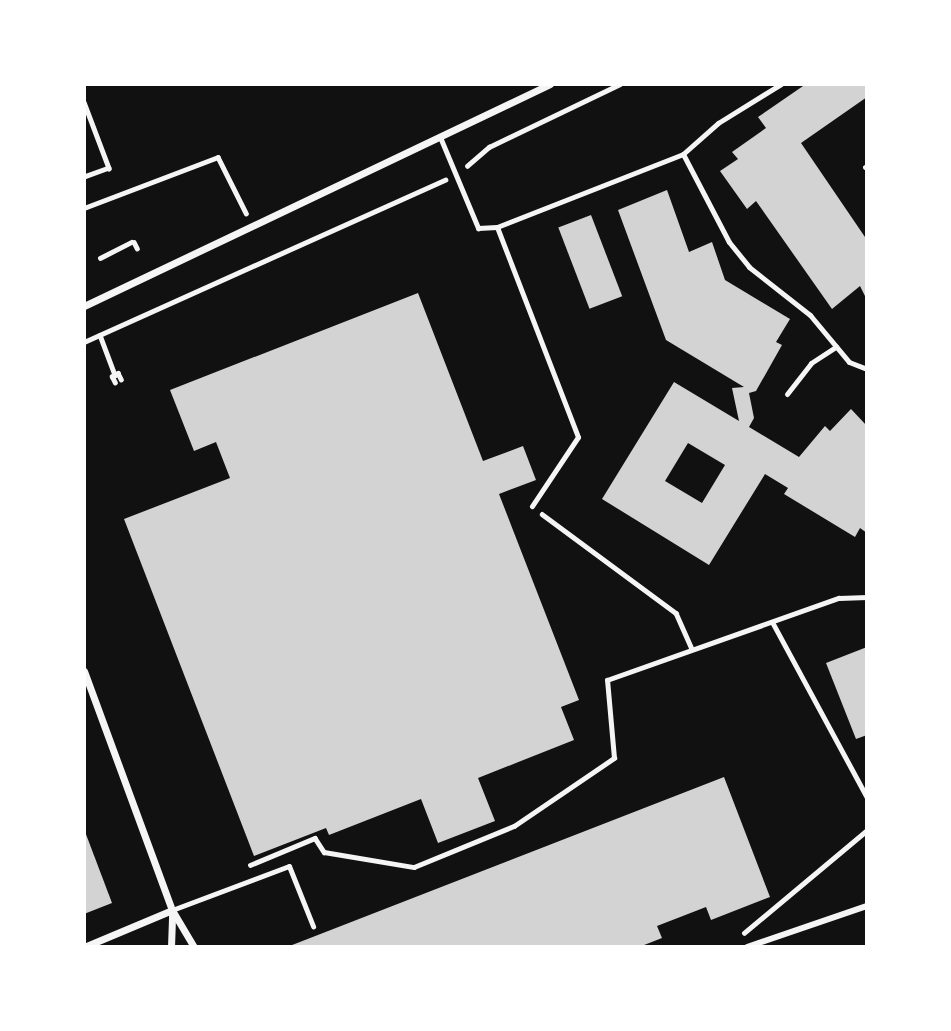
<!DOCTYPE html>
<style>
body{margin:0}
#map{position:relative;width:951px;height:1031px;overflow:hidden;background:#111;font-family:Jost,sans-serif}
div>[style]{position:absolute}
.building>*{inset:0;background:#d3d3d3;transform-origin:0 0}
.path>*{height:4.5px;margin:-2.25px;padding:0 2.25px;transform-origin:2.25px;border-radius:2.25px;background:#f5f5f5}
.service>*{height:5px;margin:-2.5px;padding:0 2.5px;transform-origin:2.5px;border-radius:2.5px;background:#f5f5f5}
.pedestrian>*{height:6px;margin:-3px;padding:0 3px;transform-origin:3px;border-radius:3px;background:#f5f5f5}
.minor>*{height:7px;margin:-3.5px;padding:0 3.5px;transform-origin:3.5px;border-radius:3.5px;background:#f5f5f5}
span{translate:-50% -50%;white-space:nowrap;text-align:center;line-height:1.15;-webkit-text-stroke:6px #fff;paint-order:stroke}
.frame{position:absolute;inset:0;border:86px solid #fff;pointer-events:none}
</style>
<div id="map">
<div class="building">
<i style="clip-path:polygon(806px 84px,867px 84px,867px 97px,801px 143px,867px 240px,867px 300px,860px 286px,832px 309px,756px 201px,747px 209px,720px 171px,738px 159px,732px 152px,766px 128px,758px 117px)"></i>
<i style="clip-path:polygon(evenodd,667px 190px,689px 252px,712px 242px,725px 280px,790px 319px,776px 342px,782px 345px,756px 391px,749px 393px,754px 418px,749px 427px,799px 457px,825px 426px,830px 431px,851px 409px,867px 426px,867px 533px,860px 528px,855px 537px,784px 494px,788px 488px,765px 474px,709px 565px,602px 499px,674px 382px,739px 421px,732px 388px,744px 387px,666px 340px,618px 210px,667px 190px,688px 443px,725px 465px,702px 503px,665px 481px,688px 443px)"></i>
<i style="left:591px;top:215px;width:87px;height:35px;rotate:69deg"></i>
<i style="clip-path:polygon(418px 293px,483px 461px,523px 446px,536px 480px,499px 494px,579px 700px,561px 707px,574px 740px,478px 778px,495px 821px,438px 843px,421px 799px,329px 835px,326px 828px,254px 856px,124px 519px,230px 478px,216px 442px,194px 451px,170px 390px)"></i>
<i style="clip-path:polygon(867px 647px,867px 735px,856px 739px,826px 663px)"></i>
<i style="clip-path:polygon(724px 777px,770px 897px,711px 920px,706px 907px,657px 926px,662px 938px,639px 947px,287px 947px)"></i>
<i style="clip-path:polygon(84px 829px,112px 903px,84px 914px)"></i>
</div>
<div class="path">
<i style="left:84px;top:102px;width:71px;rotate:69.3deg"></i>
<i style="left:109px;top:168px;width:27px;rotate:160deg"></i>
<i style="left:467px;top:166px;width:29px;rotate:-41deg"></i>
<i style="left:489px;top:147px;width:145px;rotate:-25.7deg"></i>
<i style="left:84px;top:208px;width:143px;rotate:-20.8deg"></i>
<i style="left:218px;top:157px;width:63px;rotate:63.4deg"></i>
<i style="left:134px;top:242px;width:7px;rotate:63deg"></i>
<i style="left:100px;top:258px;width:35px;rotate:-27deg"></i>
<i style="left:100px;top:335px;width:43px;rotate:69.4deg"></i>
<i style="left:84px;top:342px;width:396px;rotate:-24.2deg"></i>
<i style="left:115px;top:383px;width:7px;rotate:-117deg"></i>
<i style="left:112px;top:377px;width:7px;rotate:-34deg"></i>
<i style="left:118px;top:373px;width:7px;rotate:63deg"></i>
<i style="left:542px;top:514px;width:167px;rotate:36.5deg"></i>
<i style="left:676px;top:613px;width:39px;rotate:66deg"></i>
<i style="left:773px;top:623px;width:198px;rotate:61.6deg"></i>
<i style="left:250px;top:865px;width:70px;rotate:-22.6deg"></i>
<i style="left:315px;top:838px;width:17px;rotate:57deg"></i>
<i style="left:324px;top:852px;width:91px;rotate:9.5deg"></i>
<i style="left:414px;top:867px;width:108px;rotate:-22.3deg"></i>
<i style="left:514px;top:826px;width:121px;rotate:-34.2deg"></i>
<i style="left:614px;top:758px;width:78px;rotate:-95.1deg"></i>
<i style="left:607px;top:680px;width:246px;rotate:-19.5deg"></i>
<i style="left:839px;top:598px;width:28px;rotate:-2deg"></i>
<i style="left:744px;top:933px;width:160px;rotate:-39.9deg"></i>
</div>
<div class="service">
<i style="left:440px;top:137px;width:99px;rotate:67.3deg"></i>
<i style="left:478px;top:228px;width:19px;rotate:-3deg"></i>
<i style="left:497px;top:227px;width:200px;rotate:-21.4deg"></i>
<i style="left:683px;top:154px;width:47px;rotate:-41.5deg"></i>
<i style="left:718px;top:123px;width:74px;rotate:-31.8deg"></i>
<i style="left:683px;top:154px;width:99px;rotate:62.4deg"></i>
<i style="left:729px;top:242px;width:32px;rotate:51deg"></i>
<i style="left:749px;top:267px;width:78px;rotate:38.2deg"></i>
<i style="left:810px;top:315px;width:61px;rotate:50.3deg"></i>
<i style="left:849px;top:362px;width:19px;rotate:21deg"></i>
<i style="left:865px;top:167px;width:2px;rotate:-27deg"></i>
<i style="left:497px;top:227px;width:225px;rotate:68.9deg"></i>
<i style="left:578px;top:437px;width:83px;rotate:123.7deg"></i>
<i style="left:787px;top:394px;width:39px;rotate:-52deg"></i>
<i style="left:811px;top:363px;width:30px;rotate:-33deg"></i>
<i style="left:172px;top:910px;width:125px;rotate:-20.6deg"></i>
<i style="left:289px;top:866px;width:65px;rotate:68.2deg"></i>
</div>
<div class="pedestrian">
<i style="left:747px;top:947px;width:127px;rotate:-18.9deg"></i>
</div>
<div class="minor">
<i style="left:84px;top:306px;width:516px;rotate:-25.47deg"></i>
<i style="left:84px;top:671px;width:255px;rotate:69.8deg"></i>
<i style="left:172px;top:910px;width:43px;rotate:59.3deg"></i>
<i style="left:84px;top:947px;width:95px;rotate:-22.8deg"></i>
<i style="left:171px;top:947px;width:36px;rotate:-88deg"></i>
</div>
<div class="frame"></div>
</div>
